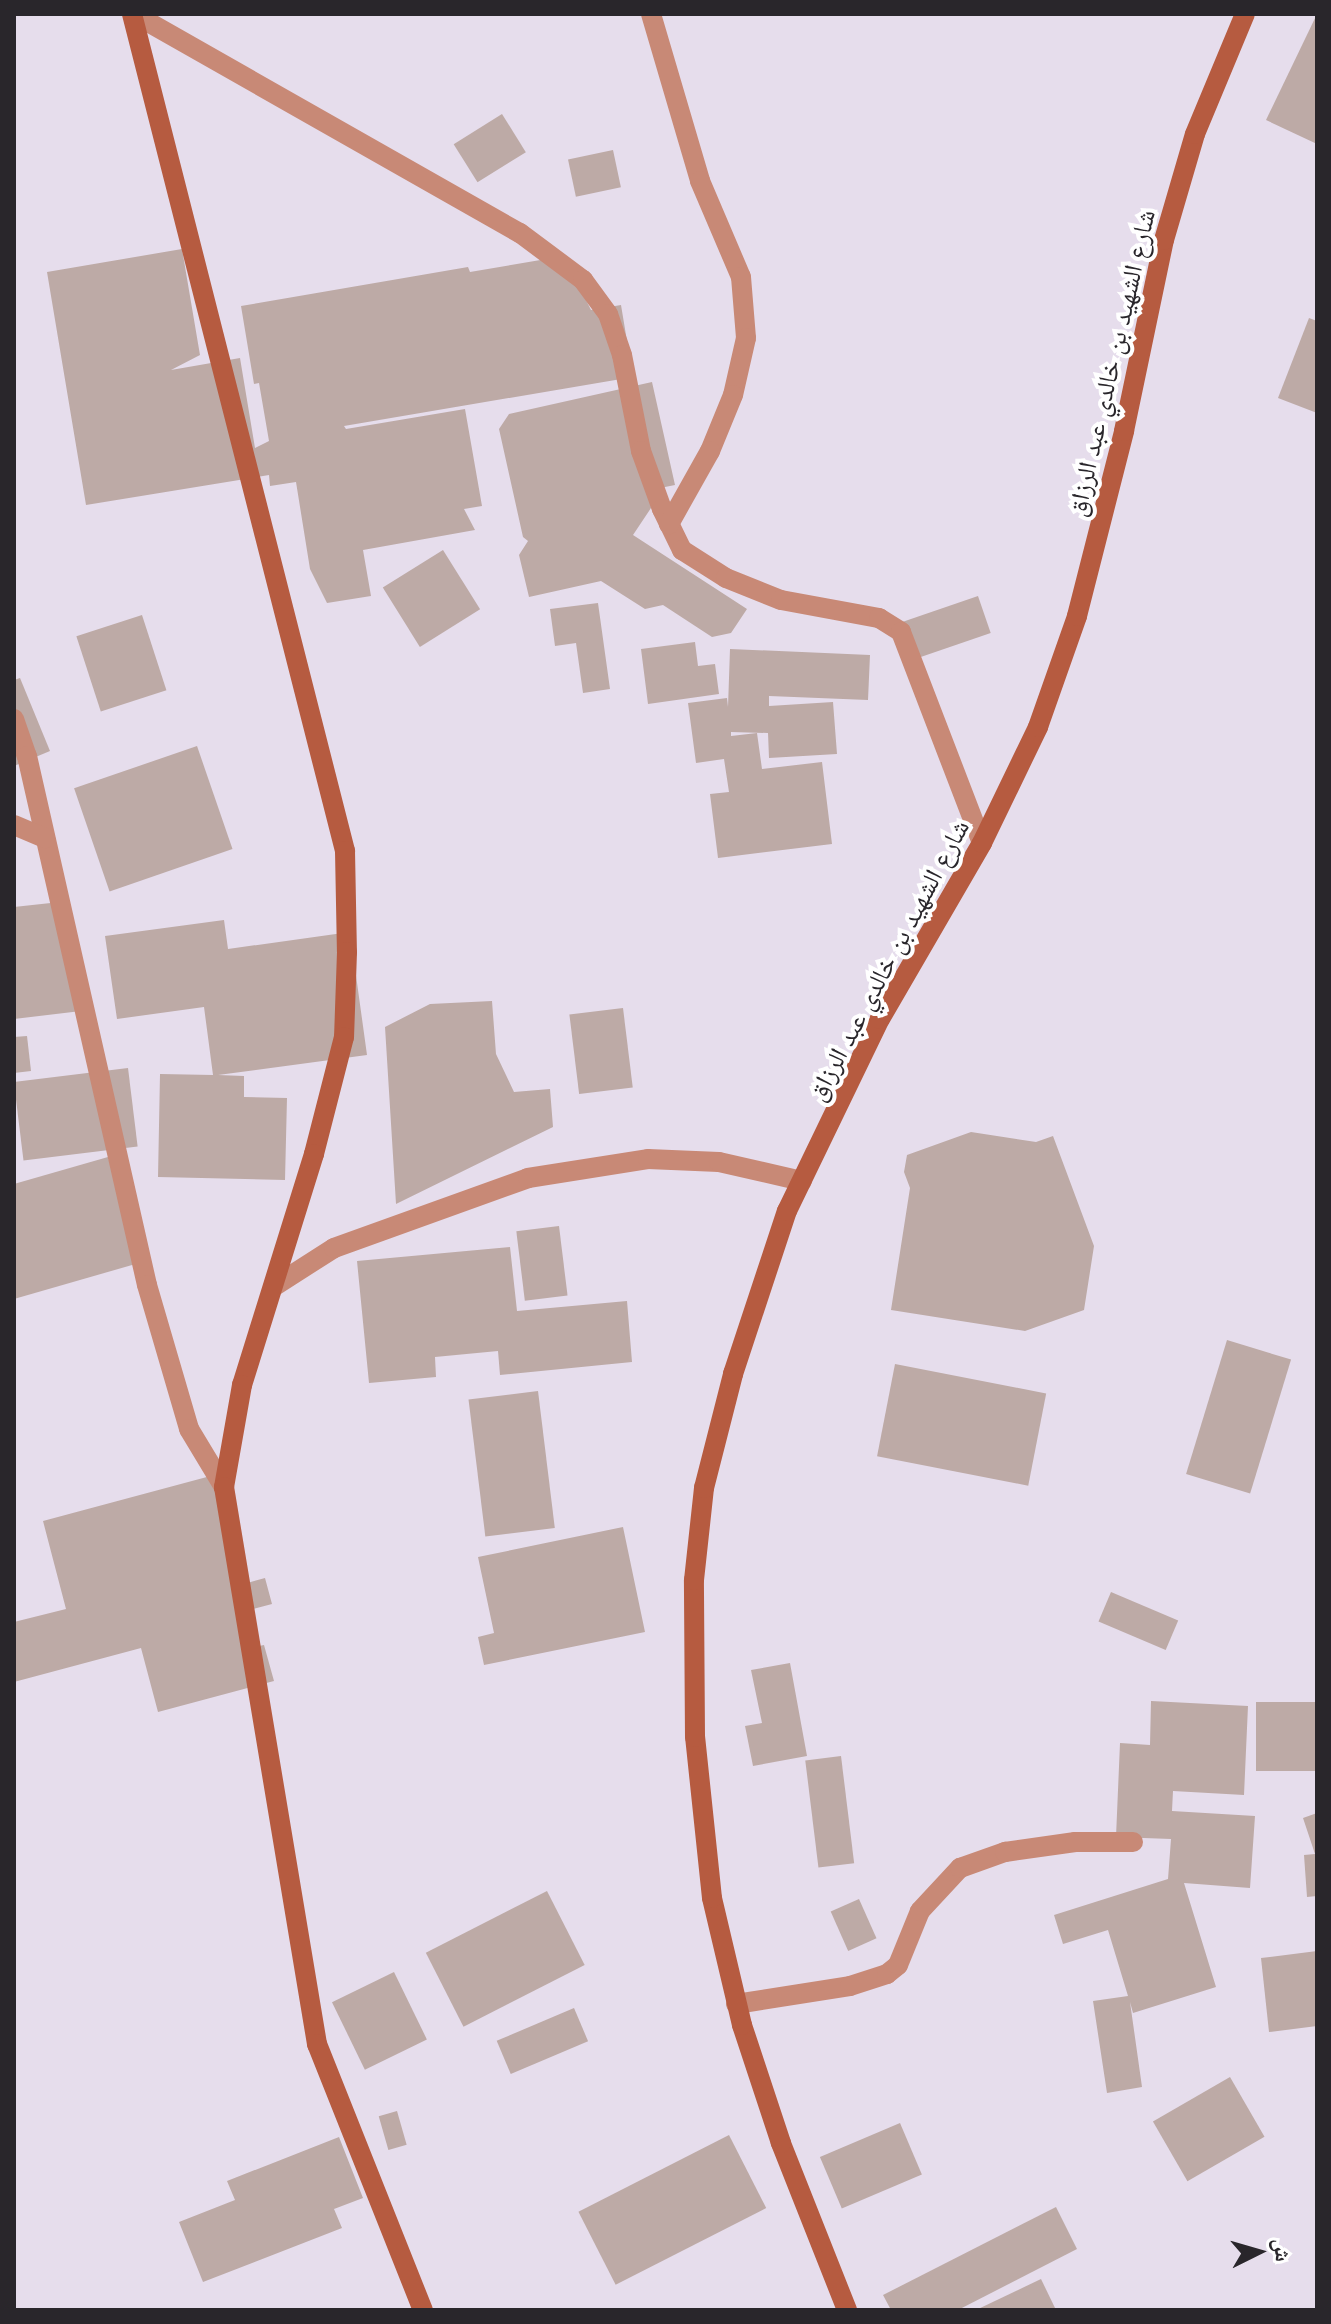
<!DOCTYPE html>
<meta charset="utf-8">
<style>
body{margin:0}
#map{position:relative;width:1331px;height:2324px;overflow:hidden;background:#e6ddec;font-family:Inter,"Noto Naskh Arabic",sans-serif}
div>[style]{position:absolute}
.building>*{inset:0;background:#bdaaa6;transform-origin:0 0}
.street>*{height:20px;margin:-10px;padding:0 10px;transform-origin:10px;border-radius:10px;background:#c88976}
.secondary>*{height:20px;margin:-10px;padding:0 10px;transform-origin:10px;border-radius:10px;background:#b65b40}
span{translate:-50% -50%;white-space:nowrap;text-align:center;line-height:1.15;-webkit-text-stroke:8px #fff;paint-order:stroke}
.street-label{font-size:26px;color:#29262b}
.frame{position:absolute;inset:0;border:16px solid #29262b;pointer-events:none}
.north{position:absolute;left:1219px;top:2212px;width:80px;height:80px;-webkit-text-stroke:6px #fff;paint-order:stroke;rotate:85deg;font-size:22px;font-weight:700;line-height:32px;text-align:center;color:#29262b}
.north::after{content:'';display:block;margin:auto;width:28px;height:36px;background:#29262b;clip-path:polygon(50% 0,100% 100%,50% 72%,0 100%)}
</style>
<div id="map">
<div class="building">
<i style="clip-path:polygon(1317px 14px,1317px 144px,1266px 120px)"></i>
<i style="left:502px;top:114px;width:45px;height:57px;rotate:58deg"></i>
<i style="left:613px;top:150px;width:38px;height:46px;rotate:78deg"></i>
<i style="clip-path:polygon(182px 249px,200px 355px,171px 370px,240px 358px,255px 448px,269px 441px,259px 383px,254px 384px,241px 306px,468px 267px,470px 272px,564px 256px,591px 310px,621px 305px,633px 377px,344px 426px,346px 429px,465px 409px,482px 506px,464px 509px,475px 530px,363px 550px,371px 596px,327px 603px,310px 569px,296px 482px,270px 486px,269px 475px,86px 505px,47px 272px)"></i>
<i style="clip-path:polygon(1309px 318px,1317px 321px,1317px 413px,1278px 398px)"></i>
<i style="clip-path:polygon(652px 382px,675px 485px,655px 489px,657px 499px,633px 535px,747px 609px,731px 633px,712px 637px,663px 605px,645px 609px,601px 581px,529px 597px,519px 555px,528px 541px,523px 537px,499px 429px,509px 414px)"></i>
<i style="left:443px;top:550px;width:70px;height:71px;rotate:58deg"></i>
<i style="left:978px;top:596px;width:39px;height:84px;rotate:71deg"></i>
<i style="clip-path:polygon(598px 603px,610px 689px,583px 693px,576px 643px,555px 646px,550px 609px)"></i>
<i style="left:142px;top:615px;width:79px;height:69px;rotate:72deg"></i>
<i style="clip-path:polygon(695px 642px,698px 666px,715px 664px,719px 694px,648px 704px,641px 649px)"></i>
<i style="clip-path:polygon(730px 649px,870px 655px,868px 700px,769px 696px,769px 706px,833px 702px,837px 754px,769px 758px,768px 733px,731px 732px,731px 736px,757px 733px,762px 769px,822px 762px,832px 844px,718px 858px,710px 794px,729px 792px,724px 759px,696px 763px,688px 703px,727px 698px,728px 707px)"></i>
<i style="clip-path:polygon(20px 678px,50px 751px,14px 766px,14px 680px)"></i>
<i style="left:197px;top:746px;width:109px;height:130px;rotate:71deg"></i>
<i style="clip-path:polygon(69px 901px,81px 1011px,14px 1019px,14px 907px)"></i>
<i style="clip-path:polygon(224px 920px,228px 949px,350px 932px,367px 1055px,218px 1075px,244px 1076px,244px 1097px,287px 1098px,285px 1180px,158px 1177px,160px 1074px,213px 1075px,204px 1007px,117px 1019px,105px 936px)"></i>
<i style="clip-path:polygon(492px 1001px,496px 1054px,514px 1092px,550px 1089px,553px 1127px,396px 1204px,385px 1027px,430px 1004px)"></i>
<i style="left:623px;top:1008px;width:80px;height:54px;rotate:83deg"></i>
<i style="clip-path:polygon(27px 1036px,31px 1071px,14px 1073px,14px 1037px)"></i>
<i style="left:128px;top:1068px;width:79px;height:115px;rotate:83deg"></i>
<i style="clip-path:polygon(971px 1132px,1036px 1142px,1053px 1136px,1094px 1246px,1084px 1310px,1025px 1331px,891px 1310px,910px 1188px,904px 1172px,907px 1155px)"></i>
<i style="clip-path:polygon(108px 1157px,139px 1263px,14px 1299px,14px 1184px)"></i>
<i style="left:559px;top:1226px;width:70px;height:43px;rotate:83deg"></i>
<i style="clip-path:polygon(510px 1247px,517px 1311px,627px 1301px,632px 1362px,500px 1375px,498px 1351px,435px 1357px,436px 1377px,369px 1383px,357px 1261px)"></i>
<i style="left:1227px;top:1340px;width:67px;height:140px;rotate:17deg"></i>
<i style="left:895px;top:1364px;width:154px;height:94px;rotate:11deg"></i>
<i style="left:538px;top:1391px;width:138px;height:70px;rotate:83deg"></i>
<i style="clip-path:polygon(218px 1474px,247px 1583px,265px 1578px,272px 1604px,249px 1610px,259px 1646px,264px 1645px,274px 1681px,158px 1712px,141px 1648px,14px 1682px,14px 1622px,66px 1609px,43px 1521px)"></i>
<i style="clip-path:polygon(623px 1527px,645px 1632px,484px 1665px,478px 1637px,494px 1633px,478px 1557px)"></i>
<i style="left:1111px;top:1592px;width:73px;height:32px;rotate:23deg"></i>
<i style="clip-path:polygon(790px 1663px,807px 1756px,753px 1766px,745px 1726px,762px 1723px,751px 1670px)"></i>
<i style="clip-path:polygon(1151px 1701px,1248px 1706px,1244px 1795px,1173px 1791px,1172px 1811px,1255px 1816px,1250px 1888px,1184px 1883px,1216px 1987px,1133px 2013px,1130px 2002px,1142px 2087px,1107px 2093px,1093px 2001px,1128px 1996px,1108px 1930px,1063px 1944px,1054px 1915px,1168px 1879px,1171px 1839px,1116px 1837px,1120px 1743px,1150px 1745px)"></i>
<i style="left:1317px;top:1702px;width:69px;height:61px;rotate:90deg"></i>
<i style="left:841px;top:1756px;width:108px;height:36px;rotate:83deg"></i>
<i style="clip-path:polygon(1317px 1813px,1317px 1896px,1307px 1897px,1304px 1855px,1315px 1854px,1303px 1818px)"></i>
<i style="left:547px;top:1891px;width:83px;height:136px;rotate:63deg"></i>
<i style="left:859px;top:1899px;width:43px;height:31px;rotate:66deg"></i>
<i style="clip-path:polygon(1317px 1951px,1317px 2026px,1269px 2032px,1261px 1958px)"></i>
<i style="left:394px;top:1972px;width:75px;height:69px;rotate:64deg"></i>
<i style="left:574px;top:2008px;width:36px;height:84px;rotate:67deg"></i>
<i style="left:1230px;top:2077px;width:69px;height:89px;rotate:60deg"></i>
<i style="left:397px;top:2111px;width:35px;height:19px;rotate:74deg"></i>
<i style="left:900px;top:2123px;width:56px;height:87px;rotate:67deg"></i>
<i style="left:729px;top:2135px;width:82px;height:169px;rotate:63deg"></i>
<i style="clip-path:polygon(339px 2137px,363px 2198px,334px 2209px,342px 2228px,203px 2282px,179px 2222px,235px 2200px,227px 2181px)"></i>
<i style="clip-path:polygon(1056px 2207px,1077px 2249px,958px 2310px,891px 2310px,883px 2295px)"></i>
<i style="clip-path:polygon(1041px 2279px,1056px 2310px,976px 2310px)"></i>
</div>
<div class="street">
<i style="left:134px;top:14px;width:444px;rotate:29.6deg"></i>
<i style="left:520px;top:233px;width:79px;rotate:36.7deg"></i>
<i style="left:583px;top:280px;width:42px;rotate:53.7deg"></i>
<i style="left:608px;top:314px;width:43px;rotate:71.1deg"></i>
<i style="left:622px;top:355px;width:98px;rotate:78.8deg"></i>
<i style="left:641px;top:451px;width:62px;rotate:70.1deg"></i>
<i style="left:662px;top:509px;width:46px;rotate:64deg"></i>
<i style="left:682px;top:550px;width:52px;rotate:32.5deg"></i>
<i style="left:726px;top:578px;width:59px;rotate:21.8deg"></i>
<i style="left:781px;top:600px;width:100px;rotate:10.4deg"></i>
<i style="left:879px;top:618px;width:26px;rotate:32deg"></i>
<i style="left:901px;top:632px;width:226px;rotate:69deg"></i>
<i style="left:651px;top:14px;width:174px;rotate:73.6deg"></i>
<i style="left:700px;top:181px;width:104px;rotate:66.9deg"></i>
<i style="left:741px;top:277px;width:61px;rotate:85.3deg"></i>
<i style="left:746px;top:338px;width:58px;rotate:102.8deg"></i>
<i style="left:733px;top:395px;width:61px;rotate:112.3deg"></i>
<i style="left:710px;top:451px;width:84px;rotate:119.3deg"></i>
<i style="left:14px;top:719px;width:39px;rotate:71deg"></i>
<i style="left:27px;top:756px;width:542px;rotate:77.22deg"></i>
<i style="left:147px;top:1285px;width:150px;rotate:73.7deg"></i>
<i style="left:189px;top:1429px;width:68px;rotate:58.9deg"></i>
<i style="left:14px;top:825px;width:34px;rotate:23deg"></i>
<i style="left:273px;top:1287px;width:72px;rotate:-32.6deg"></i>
<i style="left:334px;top:1248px;width:206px;rotate:-19.8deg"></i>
<i style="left:528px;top:1178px;width:121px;rotate:-9deg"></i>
<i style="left:648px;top:1159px;width:71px;rotate:2.4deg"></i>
<i style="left:719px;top:1162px;width:85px;rotate:12.9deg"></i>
<i style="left:736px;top:2004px;width:115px;rotate:-9deg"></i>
<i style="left:850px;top:1986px;width:39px;rotate:-18deg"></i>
<i style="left:887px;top:1974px;width:14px;rotate:-39deg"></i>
<i style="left:898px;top:1965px;width:58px;rotate:-67.8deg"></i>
<i style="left:920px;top:1911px;width:59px;rotate:-47.1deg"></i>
<i style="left:960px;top:1868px;width:48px;rotate:-19.6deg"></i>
<i style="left:1005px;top:1852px;width:71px;rotate:-8.1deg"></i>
<i style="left:1075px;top:1842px;width:58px"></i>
</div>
<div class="secondary">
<i style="left:132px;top:14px;width:864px;rotate:75.72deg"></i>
<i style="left:345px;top:851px;width:101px;rotate:88.9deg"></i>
<i style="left:347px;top:952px;width:85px;rotate:92deg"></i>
<i style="left:344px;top:1037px;width:121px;rotate:104.4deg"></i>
<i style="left:314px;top:1154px;width:242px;rotate:107.3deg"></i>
<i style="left:242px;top:1385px;width:104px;rotate:100deg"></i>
<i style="left:224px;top:1487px;width:565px;rotate:80.52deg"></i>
<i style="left:317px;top:2044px;width:286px;rotate:68.3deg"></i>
<i style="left:847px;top:2310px;width:180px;rotate:-111.6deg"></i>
<i style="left:781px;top:2143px;width:124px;rotate:-108.3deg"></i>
<i style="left:742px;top:2025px;width:130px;rotate:-103.3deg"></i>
<i style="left:712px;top:1898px;width:162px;rotate:-96deg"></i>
<i style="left:695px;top:1737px;width:157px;rotate:-90.4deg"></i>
<i style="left:694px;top:1580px;width:93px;rotate:-83.8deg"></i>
<i style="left:704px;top:1488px;width:118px;rotate:-75.7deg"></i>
<i style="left:733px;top:1374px;width:172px;rotate:-71.7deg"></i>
<i style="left:787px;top:1211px;width:213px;rotate:-64.2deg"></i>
<i style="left:880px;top:1019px;width:203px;rotate:-59.9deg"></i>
<i style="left:982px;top:843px;width:129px;rotate:-64.2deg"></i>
<i style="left:1038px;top:727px;width:118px;rotate:-70.6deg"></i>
<i style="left:1077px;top:616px;width:191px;rotate:-75.7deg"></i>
<i style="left:1124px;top:431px;width:195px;rotate:-78.2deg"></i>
<i style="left:1164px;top:240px;width:110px;rotate:-73.7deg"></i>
<i style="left:1195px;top:134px;width:130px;rotate:-67.4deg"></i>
</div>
<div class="street-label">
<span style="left:1111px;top:363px;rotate:-77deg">شارع الشهيد بن خالدي عبد الرزاق</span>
<span style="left:888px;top:960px;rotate:-62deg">شارع الشهيد بن خالدي عبد الرزاق</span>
</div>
<div class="frame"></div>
<div class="north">ش</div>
</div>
